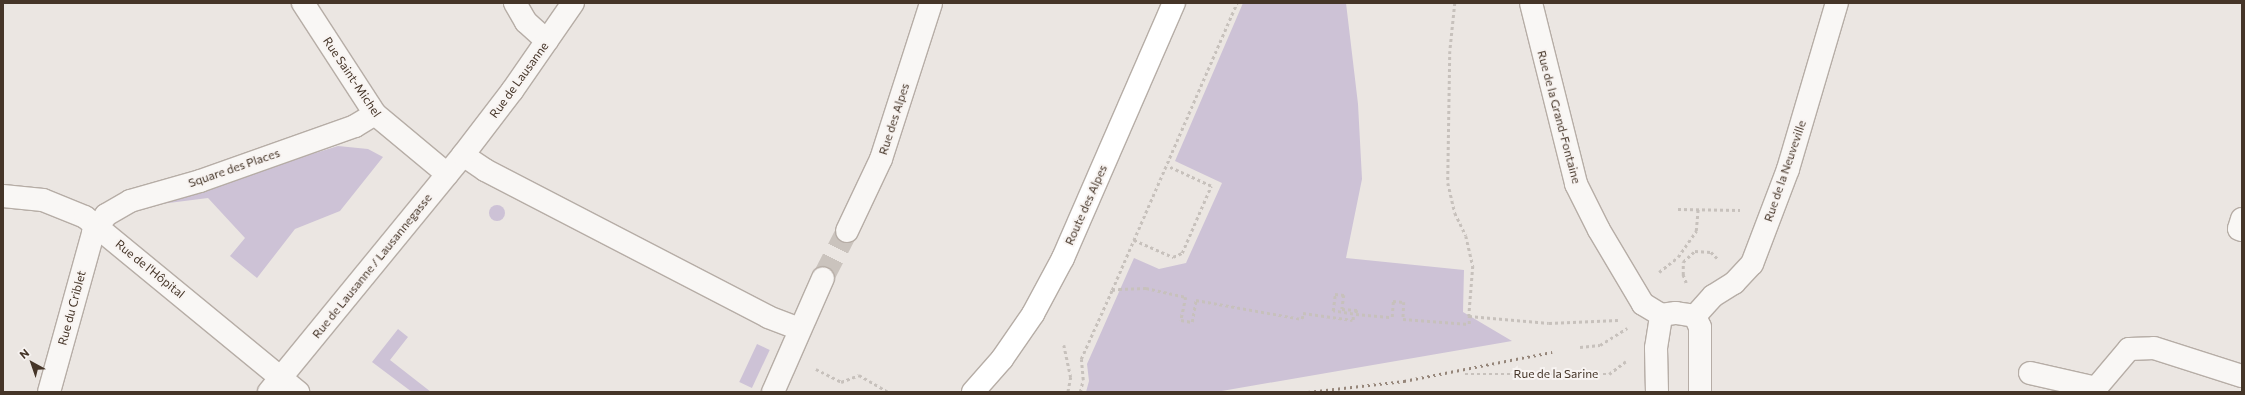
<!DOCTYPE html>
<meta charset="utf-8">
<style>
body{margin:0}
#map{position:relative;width:2245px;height:395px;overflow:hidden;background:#ebe6e2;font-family:Commissioner,sans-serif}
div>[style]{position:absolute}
.green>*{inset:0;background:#cdc2d6;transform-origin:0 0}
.round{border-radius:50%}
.minor-tunnel>*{height:22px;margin-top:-11px;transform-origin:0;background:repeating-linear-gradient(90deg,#cac3bd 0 22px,transparent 0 33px)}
.path>*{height:2.5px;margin-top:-1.25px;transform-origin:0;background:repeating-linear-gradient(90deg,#c7c1bc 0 3px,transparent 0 6px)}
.roads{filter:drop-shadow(1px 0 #b6ada6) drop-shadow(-1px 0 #b6ada6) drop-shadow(0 1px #b6ada6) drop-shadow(0 -1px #b6ada6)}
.minor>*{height:22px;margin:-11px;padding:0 11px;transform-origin:11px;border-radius:11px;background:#f9f7f5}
.major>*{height:22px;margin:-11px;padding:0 11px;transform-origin:11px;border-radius:11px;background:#fff}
.rail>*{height:3px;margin-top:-1.5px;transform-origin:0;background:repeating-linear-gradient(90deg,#96867a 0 2px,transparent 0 6px)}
span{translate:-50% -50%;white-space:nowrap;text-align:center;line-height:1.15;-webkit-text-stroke:4px #f8f4f2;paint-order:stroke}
.street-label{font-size:12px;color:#453528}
.frame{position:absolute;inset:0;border:4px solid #453528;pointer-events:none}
.north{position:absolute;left:12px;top:343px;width:40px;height:40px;-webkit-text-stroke:3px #f8f4f2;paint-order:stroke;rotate:320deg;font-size:11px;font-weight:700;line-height:16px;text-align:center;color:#453528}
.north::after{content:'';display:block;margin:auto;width:14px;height:18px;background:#453528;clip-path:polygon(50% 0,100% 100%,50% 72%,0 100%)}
</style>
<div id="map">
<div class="green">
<i style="clip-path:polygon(1243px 3px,1346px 3px,1358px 104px,1362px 179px,1346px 258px,1464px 270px,1463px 312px,1512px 341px,1216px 392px,1086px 392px,1089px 381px,1087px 364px,1134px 258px,1159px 269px,1186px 263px,1222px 183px,1175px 161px)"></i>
<i style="clip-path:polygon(338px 146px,368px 149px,383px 157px,340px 211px,295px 229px,257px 278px,230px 256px,245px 238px,208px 198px,145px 206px)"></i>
<i class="round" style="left:489px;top:205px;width:16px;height:16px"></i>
<i style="clip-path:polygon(398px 329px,408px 337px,390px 360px,431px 392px,412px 392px,372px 362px)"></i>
<i style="left:757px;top:344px;width:14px;height:42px;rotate:25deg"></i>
</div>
<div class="minor-tunnel">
<i style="left:823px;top:278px;width:53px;rotate:-62.9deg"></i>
</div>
<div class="path">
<i style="left:1455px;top:3px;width:48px;rotate:95.9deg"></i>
<i style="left:1450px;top:51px;width:132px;rotate:90.9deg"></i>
<i style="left:1448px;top:183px;width:31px;rotate:77deg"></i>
<i style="left:1455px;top:213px;width:25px;rotate:64deg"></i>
<i style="left:1466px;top:236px;width:31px;rotate:77deg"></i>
<i style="left:1473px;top:266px;width:50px;rotate:94.6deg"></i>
<i style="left:1678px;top:209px;width:62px;rotate:0.9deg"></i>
<i style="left:1134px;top:240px;width:43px;rotate:23.6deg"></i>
<i style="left:1173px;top:257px;width:10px;rotate:-24deg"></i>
<i style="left:1182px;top:253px;width:73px;rotate:-66.6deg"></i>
<i style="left:1211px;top:186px;width:48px;rotate:-155.6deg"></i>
<i style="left:1659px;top:272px;width:24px;rotate:-38deg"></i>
<i style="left:1678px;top:257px;width:32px;rotate:-55deg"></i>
<i style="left:1696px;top:231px;width:22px;rotate:-85deg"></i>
<i style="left:1686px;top:283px;width:9px;rotate:-111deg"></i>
<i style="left:1683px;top:275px;width:13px;rotate:-90deg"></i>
<i style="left:1683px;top:262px;width:16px;rotate:-43deg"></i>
<i style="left:1695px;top:251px;width:16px;rotate:4deg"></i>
<i style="left:1711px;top:252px;width:10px;rotate:45deg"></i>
<i style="left:1112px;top:290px;width:313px;rotate:-66.5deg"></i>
<i style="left:1064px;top:345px;width:33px;rotate:78deg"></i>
<i style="left:1071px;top:377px;width:15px;rotate:101deg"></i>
<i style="left:1580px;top:347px;width:20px;rotate:-6deg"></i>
<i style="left:1600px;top:345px;width:32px;rotate:-32deg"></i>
<i style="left:816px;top:369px;width:28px;rotate:27deg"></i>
<i style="left:841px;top:382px;width:19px;rotate:-21deg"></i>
<i style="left:859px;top:375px;width:34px;rotate:30deg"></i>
<i style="left:1465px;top:374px;width:144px"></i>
<i style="left:1609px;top:374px;width:21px;rotate:-37deg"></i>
<i style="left:1080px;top:392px;width:12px;rotate:-76deg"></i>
<i style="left:1083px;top:380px;width:21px;rotate:-95deg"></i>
<i style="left:1081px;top:359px;width:76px;rotate:-65.8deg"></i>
<i style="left:1112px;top:290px;width:7px;rotate:-8deg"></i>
<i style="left:1119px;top:289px;width:27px;rotate:-2deg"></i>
<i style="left:1146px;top:288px;width:41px;rotate:12.7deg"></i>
<i style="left:1186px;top:297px;width:24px;rotate:102deg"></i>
<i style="left:1181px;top:320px;width:11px;rotate:10deg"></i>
<i style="left:1192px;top:322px;width:22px;rotate:-80deg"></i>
<i style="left:1196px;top:300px;width:108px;rotate:10.2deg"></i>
<i style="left:1302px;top:319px;width:6px;rotate:-81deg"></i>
<i style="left:1303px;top:313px;width:50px;rotate:8deg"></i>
<i style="left:1353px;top:320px;width:6px;rotate:-90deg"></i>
<i style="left:1353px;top:314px;width:20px;rotate:-171deg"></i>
<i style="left:1333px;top:311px;width:17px;rotate:-83deg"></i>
<i style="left:1335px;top:294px;width:9px;rotate:6deg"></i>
<i style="left:1344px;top:295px;width:14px;rotate:98deg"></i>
<i style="left:1342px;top:309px;width:15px;rotate:4deg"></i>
<i style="left:1357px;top:310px;width:4px;rotate:104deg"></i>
<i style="left:1356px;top:314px;width:36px;rotate:5deg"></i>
<i style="left:1392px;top:317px;width:16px;rotate:-86deg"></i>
<i style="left:1393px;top:301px;width:11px;rotate:5deg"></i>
<i style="left:1404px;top:302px;width:17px;rotate:93deg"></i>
<i style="left:1403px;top:319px;width:66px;rotate:4.3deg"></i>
<i style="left:1469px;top:324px;width:8px;rotate:-90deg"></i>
<i style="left:1469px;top:316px;width:80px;rotate:5deg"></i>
<i style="left:1549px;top:323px;width:69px;rotate:-2.5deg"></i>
</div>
<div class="roads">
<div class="minor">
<i style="left:303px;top:3px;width:132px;rotate:57deg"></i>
<i style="left:375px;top:114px;width:94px;rotate:39.8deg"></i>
<i style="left:515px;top:3px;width:22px;rotate:60deg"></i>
<i style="left:526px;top:22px;width:28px;rotate:42deg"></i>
<i style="left:1531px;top:3px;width:187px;rotate:76deg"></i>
<i style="left:1576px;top:184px;width:51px;rotate:63.4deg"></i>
<i style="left:1599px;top:230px;width:86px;rotate:59.3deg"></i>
<i style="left:1643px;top:304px;width:21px;rotate:31deg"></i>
<i style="left:1661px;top:315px;width:15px;rotate:-8deg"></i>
<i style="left:1676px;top:313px;width:19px;rotate:9deg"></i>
<i style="left:463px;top:155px;width:27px;rotate:34deg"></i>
<i style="left:485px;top:170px;width:319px;rotate:27.4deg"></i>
<i style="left:768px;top:317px;width:33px;rotate:21deg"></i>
<i style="left:3px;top:196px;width:40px;rotate:5.7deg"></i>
<i style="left:43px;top:200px;width:45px;rotate:22deg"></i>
<i style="left:85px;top:217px;width:276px;rotate:39.4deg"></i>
<i style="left:2242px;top:219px;width:10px;rotate:107deg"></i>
<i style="left:2239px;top:229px;width:3px;rotate:18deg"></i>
<i style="left:847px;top:231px;width:80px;rotate:-64.7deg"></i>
<i style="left:881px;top:159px;width:164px;rotate:-72.2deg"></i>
<i style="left:1695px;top:316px;width:27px;rotate:-48deg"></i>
<i style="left:1713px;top:296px;width:25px;rotate:-32deg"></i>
<i style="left:1734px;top:283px;width:26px;rotate:-47deg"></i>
<i style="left:1752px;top:264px;width:102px;rotate:-69.2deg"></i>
<i style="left:1788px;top:169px;width:173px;rotate:-73.6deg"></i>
<i style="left:1695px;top:316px;width:12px;rotate:66deg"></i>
<i style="left:1700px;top:327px;width:65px;rotate:90deg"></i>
<i style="left:2030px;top:373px;width:68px;rotate:12.8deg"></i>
<i style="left:2096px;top:388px;width:51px;rotate:-49.8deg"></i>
<i style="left:2129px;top:349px;width:25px;rotate:-2deg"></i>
<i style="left:2154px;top:348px;width:92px;rotate:17.7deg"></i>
<i style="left:49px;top:392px;width:165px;rotate:-74.5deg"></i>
<i style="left:93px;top:233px;width:22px;rotate:-54deg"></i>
<i style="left:106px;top:215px;width:28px;rotate:-30deg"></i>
<i style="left:130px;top:201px;width:73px;rotate:-15.9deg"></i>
<i style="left:200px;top:181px;width:164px;rotate:-19.5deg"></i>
<i style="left:355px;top:126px;width:23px;rotate:-31deg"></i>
<i style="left:269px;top:392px;width:306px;rotate:-50.7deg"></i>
<i style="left:463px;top:155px;width:81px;rotate:-52.6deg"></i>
<i style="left:512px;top:91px;width:107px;rotate:-55.3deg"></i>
<i style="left:773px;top:392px;width:124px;rotate:-66.3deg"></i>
<i style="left:1657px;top:392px;width:44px;rotate:-91.3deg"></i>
<i style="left:1656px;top:348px;width:33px;rotate:-81deg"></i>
</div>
<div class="major">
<i style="left:973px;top:392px;width:44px;rotate:-48.7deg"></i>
<i style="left:1002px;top:359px;width:55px;rotate:-55.4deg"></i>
<i style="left:1033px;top:314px;width:64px;rotate:-61.8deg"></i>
<i style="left:1063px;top:258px;width:278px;rotate:-66.5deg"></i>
</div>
</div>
<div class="rail">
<i style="left:1308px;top:392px;width:97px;rotate:-6.5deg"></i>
<i style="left:1404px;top:381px;width:151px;rotate:-11.1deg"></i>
</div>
<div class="street-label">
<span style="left:352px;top:77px;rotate:56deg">Rue Saint-Michel</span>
<span style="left:519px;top:80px;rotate:-54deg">Rue de Lausanne</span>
<span style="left:1559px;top:117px;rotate:75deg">Rue de la Grand-Fontaine</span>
<span style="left:894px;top:119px;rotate:-72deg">Rue des Alpes</span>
<span style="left:234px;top:168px;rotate:-19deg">Square des Places</span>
<span style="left:1785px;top:171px;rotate:-71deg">Rue de la Neuveville</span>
<span style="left:1086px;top:205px;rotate:-66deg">Route des Alpes</span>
<span style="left:372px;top:266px;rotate:-51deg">Rue de Lausanne / Lausannegasse</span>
<span style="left:150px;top:269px;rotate:39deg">Rue de l'Hôpital</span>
<span style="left:72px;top:308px;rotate:-75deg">Rue du Criblet</span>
<span style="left:1556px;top:374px">Rue de la Sarine</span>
</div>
<div class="frame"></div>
<div class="north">N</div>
</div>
